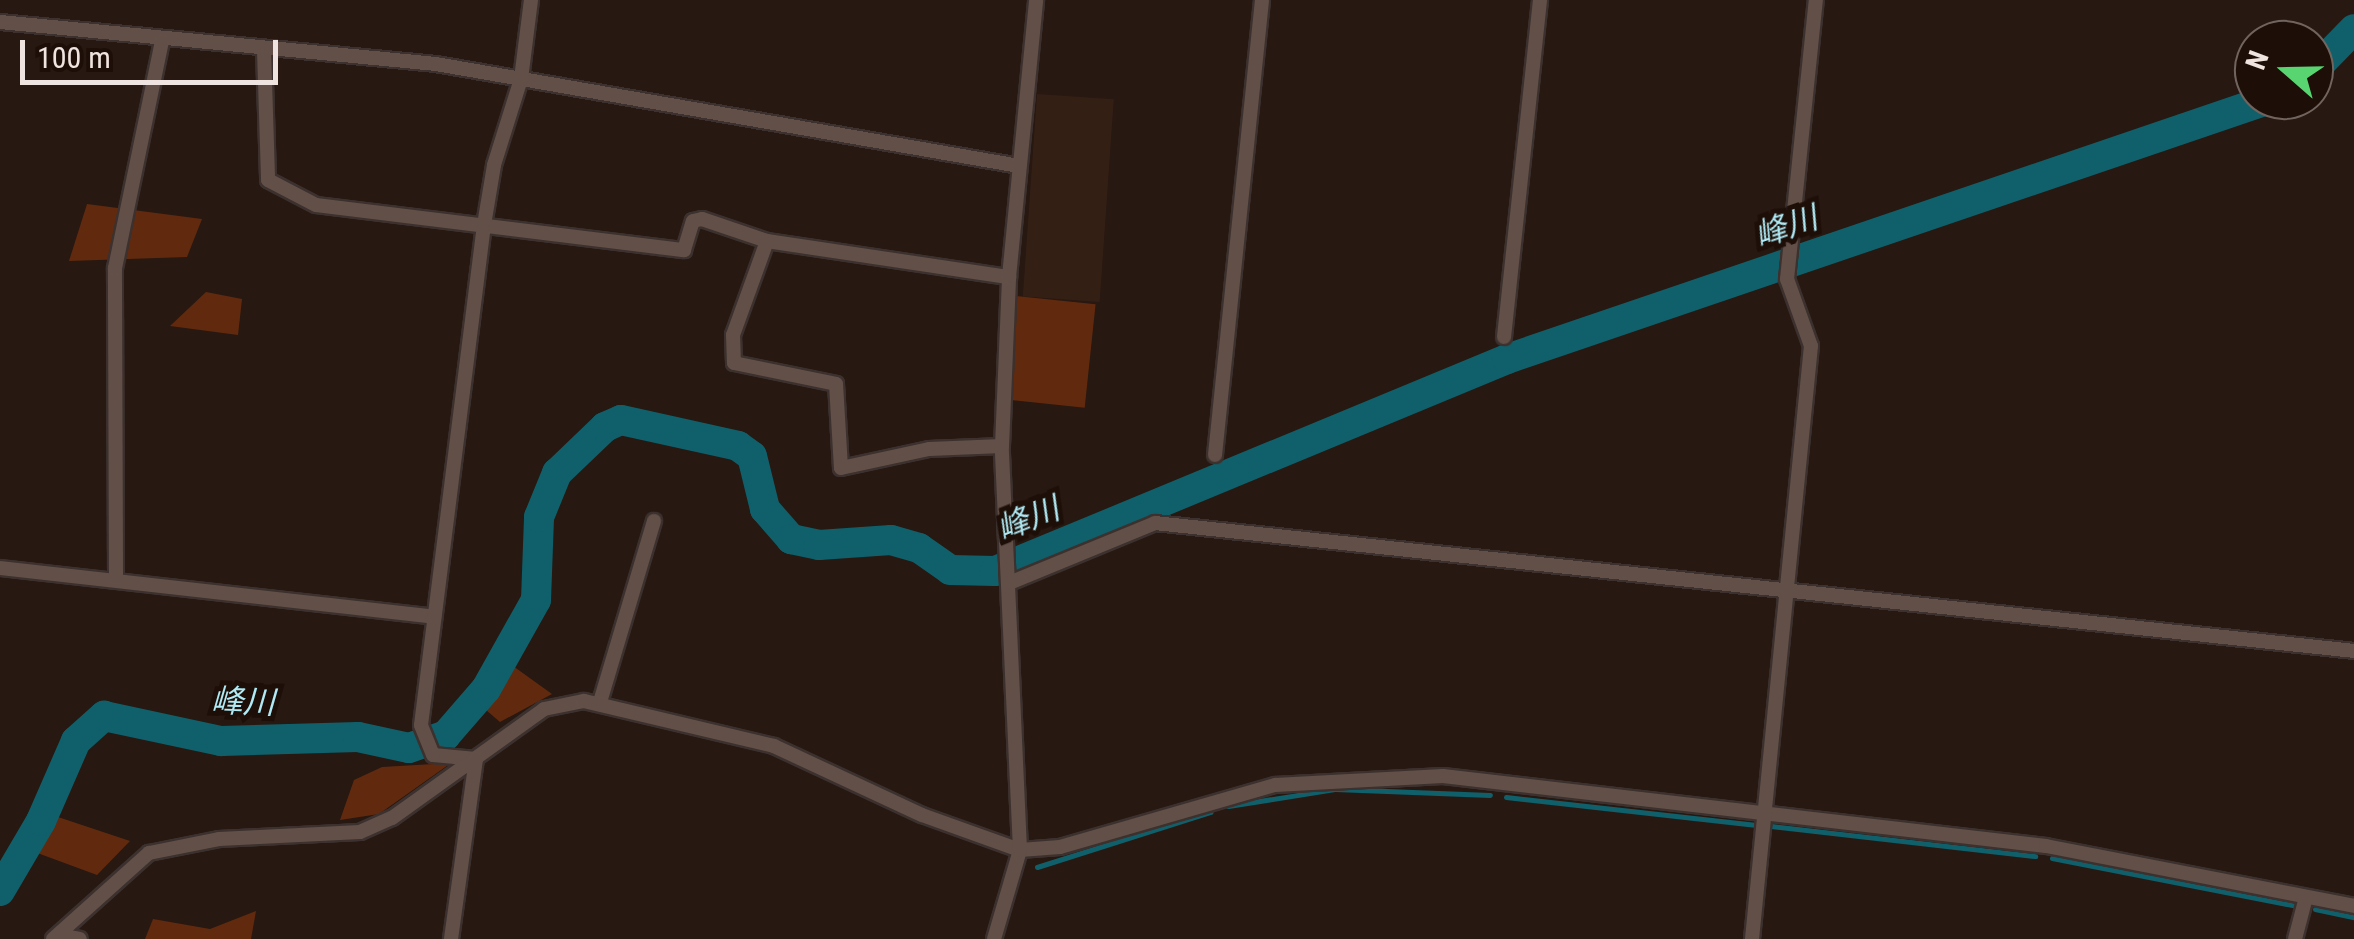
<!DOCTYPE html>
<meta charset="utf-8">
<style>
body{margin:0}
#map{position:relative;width:2354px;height:939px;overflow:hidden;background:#271811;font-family:"Roboto Condensed","Noto Sans JP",sans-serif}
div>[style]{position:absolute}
.built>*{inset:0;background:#341f15;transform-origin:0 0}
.green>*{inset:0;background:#612a0e;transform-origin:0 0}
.stream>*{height:5px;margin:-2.5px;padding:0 2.5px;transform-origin:2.5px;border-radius:2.5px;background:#10606b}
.river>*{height:30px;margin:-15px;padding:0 15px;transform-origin:15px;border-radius:15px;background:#10606b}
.roads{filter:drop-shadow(2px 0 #3c312e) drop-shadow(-2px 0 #3c312e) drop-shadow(0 2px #3c312e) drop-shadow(0 -2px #3c312e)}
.street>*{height:14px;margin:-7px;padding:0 7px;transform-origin:7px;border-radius:7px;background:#625048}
span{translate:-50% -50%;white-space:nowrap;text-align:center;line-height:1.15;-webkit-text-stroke:10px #1d0f08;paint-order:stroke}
.water-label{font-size:32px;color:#b0eaf5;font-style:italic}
.north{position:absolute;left:2234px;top:20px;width:100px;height:100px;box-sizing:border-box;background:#1d0f08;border:2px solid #71645e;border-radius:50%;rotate:290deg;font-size:28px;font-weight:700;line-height:40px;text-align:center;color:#f0e4e0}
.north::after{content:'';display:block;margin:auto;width:35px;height:45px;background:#58d570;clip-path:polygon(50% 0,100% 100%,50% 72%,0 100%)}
.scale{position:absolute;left:20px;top:40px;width:258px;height:45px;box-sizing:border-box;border:5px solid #f0e4e0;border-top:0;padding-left:12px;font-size:30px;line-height:35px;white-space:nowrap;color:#f0e4e0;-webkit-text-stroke:8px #1d0f08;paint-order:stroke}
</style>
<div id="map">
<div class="built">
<i style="left:1037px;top:94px;width:77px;height:203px;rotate:4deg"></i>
</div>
<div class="green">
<i style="clip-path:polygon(87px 204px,202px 219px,187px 257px,69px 261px)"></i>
<i style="clip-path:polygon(206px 292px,242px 299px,238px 335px,170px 326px)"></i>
<i style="left:1016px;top:296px;width:80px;height:104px;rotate:6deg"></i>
<i style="clip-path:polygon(513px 666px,552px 694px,500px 722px,479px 704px)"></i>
<i style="clip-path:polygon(451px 763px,379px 814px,340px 820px,354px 780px,382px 767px)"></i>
<i style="clip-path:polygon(52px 815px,130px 841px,97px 875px,32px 851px)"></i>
<i style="clip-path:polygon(256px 911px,251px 939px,145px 939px,153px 919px,210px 929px)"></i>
</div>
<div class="stream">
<i style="left:1506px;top:797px;width:252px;rotate:6.4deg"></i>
<i style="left:1228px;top:806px;width:108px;rotate:-9deg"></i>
<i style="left:1335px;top:789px;width:155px;rotate:2.2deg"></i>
<i style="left:1771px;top:826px;width:266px;rotate:6.5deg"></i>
<i style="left:2052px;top:858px;width:245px;rotate:11.1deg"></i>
<i style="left:1037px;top:867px;width:182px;rotate:-17.6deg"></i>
<i style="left:2315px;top:909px;width:40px;rotate:12deg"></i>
</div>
<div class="river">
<i style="left:2314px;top:70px;width:57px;rotate:-45.7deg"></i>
<i style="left:0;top:891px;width:81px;rotate:-59.6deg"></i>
<i style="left:41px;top:821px;width:87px;rotate:-66.4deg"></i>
<i style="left:76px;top:741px;width:38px;rotate:-42deg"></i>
<i style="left:104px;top:716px;width:120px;rotate:12.1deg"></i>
<i style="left:221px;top:741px;width:137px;rotate:-1.7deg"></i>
<i style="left:358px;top:737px;width:52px;rotate:12.2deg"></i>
<i style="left:409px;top:748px;width:39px;rotate:-19deg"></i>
<i style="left:446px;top:735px;width:61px;rotate:-49deg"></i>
<i style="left:486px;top:689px;width:102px;rotate:-60.7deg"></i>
<i style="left:536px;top:600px;width:83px;rotate:-87.9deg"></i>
<i style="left:539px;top:517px;width:48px;rotate:-67.8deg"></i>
<i style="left:557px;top:473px;width:66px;rotate:-43.8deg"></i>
<i style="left:605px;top:427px;width:17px;rotate:-24deg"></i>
<i style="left:621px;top:420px;width:120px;rotate:12.5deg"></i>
<i style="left:738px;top:446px;width:17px;rotate:36deg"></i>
<i style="left:752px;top:456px;width:55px;rotate:76.2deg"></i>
<i style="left:765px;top:509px;width:40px;rotate:49deg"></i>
<i style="left:791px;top:539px;width:29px;rotate:12deg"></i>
<i style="left:819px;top:545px;width:72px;rotate:-4deg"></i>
<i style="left:891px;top:540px;width:29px;rotate:16deg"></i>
<i style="left:919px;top:548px;width:38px;rotate:35deg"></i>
<i style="left:950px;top:570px;width:45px;rotate:1.3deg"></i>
<i style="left:995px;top:571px;width:554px;rotate:-22.49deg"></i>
<i style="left:1507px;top:359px;width:803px;rotate:-18.82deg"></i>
</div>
<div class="roads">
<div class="street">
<i style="left:0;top:22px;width:438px;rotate:5.5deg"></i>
<i style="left:436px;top:64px;width:592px;rotate:9.92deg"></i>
<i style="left:264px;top:50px;width:130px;rotate:88.2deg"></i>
<i style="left:268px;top:180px;width:54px;rotate:27.5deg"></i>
<i style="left:316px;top:205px;width:371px;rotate:7deg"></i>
<i style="left:684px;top:250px;width:30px;rotate:-73deg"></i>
<i style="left:693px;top:221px;width:9px;rotate:-13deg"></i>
<i style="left:702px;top:219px;width:69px;rotate:18.7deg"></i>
<i style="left:767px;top:241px;width:245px;rotate:8.5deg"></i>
<i style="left:767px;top:241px;width:100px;rotate:109.9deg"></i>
<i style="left:733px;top:335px;width:28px;rotate:88deg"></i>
<i style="left:734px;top:363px;width:104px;rotate:11.6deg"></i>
<i style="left:836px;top:384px;width:84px;rotate:86.6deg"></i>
<i style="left:841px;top:468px;width:90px;rotate:-12.2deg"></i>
<i style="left:929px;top:449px;width:73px;rotate:-2.4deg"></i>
<i style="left:1504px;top:337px;width:339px;rotate:-83.9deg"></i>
<i style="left:1215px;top:455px;width:457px;rotate:-84.1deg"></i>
<i style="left:0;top:568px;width:437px;rotate:6.4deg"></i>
<i style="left:116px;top:577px;width:309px;rotate:-90.2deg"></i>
<i style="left:115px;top:268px;width:231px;rotate:-78.3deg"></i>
<i style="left:1009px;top:583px;width:158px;rotate:-22.3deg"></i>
<i style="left:1155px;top:523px;width:1206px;rotate:6.09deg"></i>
<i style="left:600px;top:702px;width:189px;rotate:-73.4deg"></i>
<i style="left:476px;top:759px;width:43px;rotate:-174.7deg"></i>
<i style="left:433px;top:755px;width:32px;rotate:-112deg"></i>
<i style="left:421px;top:725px;width:504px;rotate:-82.82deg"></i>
<i style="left:484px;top:225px;width:61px;rotate:-80.5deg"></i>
<i style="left:494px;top:165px;width:90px;rotate:-72.6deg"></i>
<i style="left:521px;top:79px;width:80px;rotate:-82.8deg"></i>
<i style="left:60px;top:935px;width:20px;rotate:11deg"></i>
<i style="left:53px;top:939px;width:129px;rotate:-41.9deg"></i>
<i style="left:149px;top:853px;width:71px;rotate:-11.3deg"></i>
<i style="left:219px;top:839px;width:141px;rotate:-2.8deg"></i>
<i style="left:360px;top:832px;width:35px;rotate:-24deg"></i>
<i style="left:392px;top:818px;width:187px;rotate:-35.6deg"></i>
<i style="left:544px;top:709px;width:41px;rotate:-11.3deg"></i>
<i style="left:584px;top:701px;width:195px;rotate:13.3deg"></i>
<i style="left:774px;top:746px;width:163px;rotate:25deg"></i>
<i style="left:922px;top:815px;width:104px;rotate:19.7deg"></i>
<i style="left:1020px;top:850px;width:40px;rotate:-4.3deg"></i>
<i style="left:1060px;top:847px;width:224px;rotate:-16.1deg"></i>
<i style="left:1275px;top:785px;width:168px;rotate:-3.1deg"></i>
<i style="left:1443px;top:776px;width:607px;rotate:6.62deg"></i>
<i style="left:2046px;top:846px;width:314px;rotate:11deg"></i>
<i style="left:451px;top:939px;width:182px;rotate:-82.1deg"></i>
<i style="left:994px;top:939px;width:93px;rotate:-73.7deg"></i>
<i style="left:1020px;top:850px;width:404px;rotate:-92.6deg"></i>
<i style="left:1002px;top:446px;width:169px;rotate:-87.6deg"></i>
<i style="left:1009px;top:277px;width:278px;rotate:-84.4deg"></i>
<i style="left:1752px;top:939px;width:596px;rotate:-84.32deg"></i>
<i style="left:1811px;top:346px;width:71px;rotate:-109.7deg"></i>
<i style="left:1787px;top:279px;width:281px;rotate:-84.1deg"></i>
<i style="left:2295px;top:939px;width:43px;rotate:-75.3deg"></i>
</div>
</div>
<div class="water-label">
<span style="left:1786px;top:227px;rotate:-19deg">峰川</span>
<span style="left:1028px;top:519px;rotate:-22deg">峰川</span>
<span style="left:243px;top:702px;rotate:2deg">峰川</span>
</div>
<div class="north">N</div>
<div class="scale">100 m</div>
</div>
